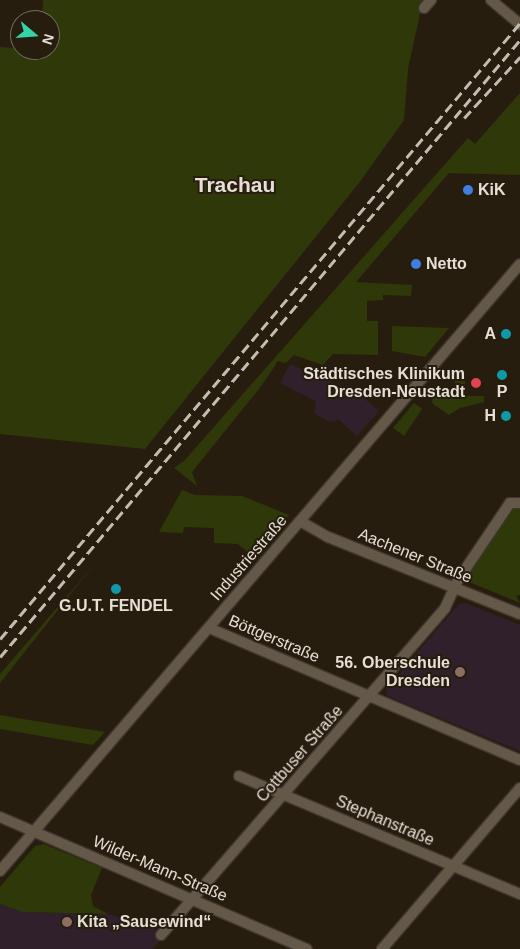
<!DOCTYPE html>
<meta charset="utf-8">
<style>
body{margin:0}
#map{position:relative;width:520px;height:949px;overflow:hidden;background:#271d0f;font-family:Helvetica,sans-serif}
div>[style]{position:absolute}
.industrial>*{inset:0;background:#30202b}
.green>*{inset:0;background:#2e3809}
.roads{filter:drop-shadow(1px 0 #3e372f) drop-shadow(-1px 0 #3e372f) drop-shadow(0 1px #3e372f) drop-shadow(0 -1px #3e372f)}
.minor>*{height:10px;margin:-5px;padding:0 5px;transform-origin:5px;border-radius:5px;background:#645849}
.rail>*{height:2.5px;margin-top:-1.25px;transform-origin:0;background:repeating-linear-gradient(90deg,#c3bcb2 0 10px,transparent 0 15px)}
.dots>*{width:14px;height:14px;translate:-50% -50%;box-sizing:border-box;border:2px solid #271d0f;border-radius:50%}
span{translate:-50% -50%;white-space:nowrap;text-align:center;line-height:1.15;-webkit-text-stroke:4px #271d0f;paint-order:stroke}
.poi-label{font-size:16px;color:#e6dfd6;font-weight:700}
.left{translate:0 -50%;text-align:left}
.right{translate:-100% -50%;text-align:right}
.street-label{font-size:16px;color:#e6dfd6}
.district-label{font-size:21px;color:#e6dfd6;font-weight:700}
.north{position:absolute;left:10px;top:10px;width:50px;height:50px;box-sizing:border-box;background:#271d0f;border:1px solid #736b5f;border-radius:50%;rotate:108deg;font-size:14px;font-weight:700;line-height:20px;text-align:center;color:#e6dfd6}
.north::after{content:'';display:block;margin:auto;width:18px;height:22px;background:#34d4a8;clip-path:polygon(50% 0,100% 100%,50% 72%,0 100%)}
</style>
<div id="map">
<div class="industrial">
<i style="clip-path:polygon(290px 364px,359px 394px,379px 411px,357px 436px,338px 419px,335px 422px,328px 421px,314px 413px,316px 401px,280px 383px)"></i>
<i style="clip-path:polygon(465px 603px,520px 625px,520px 751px,387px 696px,386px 690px,416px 654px,459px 604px)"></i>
<i style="clip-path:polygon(0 904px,22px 912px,108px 914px,159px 930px,163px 937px,152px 949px,0 949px)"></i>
</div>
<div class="green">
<i style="clip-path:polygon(43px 0,423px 0,408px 69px,404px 120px,359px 183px,145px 449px,0 434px,0 47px,50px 50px,50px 20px,42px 20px)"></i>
<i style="clip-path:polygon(520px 93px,520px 175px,449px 173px,356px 282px,412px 285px,411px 296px,383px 295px,383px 300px,367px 301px,367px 321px,378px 321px,378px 355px,333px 354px,323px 365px,294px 355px,286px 363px,278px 361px,262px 385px,192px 472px,197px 486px,174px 468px,184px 461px,468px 138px,475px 144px)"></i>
<i style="clip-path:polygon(392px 327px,392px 326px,449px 328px,425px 357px,392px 351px)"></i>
<i style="clip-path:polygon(455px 378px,465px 378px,465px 396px,484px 396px,484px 402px,460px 408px,449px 415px,432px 403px,433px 394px,455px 393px)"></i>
<i style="clip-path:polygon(414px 403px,422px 409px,404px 436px,393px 428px)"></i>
<i style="clip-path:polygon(182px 490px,195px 495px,242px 496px,289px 515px,254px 557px,238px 544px,214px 543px,214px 528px,184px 527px,183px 533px,159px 532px)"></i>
<i style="clip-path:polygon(520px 508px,520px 595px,516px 596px,520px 603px,462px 579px,509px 509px)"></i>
<i style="clip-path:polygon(106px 551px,80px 582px,0 683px,0 674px)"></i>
<i style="clip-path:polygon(0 715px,29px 720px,105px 732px,93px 745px,0 729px)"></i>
<i style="clip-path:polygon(44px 844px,102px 868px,91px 895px,93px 906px,108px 914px,22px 912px,0 904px,0 887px,35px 846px)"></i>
</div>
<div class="roads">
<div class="minor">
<i style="left:491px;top:0;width:38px;rotate:40deg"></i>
<i style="left:424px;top:8px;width:11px;rotate:-49deg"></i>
<i style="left:300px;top:521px;width:32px;rotate:30deg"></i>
<i style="left:328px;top:537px;width:207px;rotate:21.9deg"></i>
<i style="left:209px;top:628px;width:338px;rotate:23deg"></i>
<i style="left:239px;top:776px;width:305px;rotate:22.8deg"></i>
<i style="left:0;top:817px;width:334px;rotate:23.3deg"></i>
<i style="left:0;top:871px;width:799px;rotate:-49.41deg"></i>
<i style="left:161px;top:935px;width:433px;rotate:-49deg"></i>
<i style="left:445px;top:608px;width:31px;rotate:-65deg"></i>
<i style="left:458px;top:580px;width:93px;rotate:-56deg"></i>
<i style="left:510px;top:503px;width:10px"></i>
<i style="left:382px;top:949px;width:212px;rotate:-49.4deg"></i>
</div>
</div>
<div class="rail">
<i style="left:464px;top:118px;width:83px;rotate:-47.4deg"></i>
<i style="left:0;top:639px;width:806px;rotate:-49.83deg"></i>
<i style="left:0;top:657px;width:807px;rotate:-49.88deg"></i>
</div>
<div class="dots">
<i style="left:468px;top:190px;background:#3f7fe0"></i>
<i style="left:416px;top:264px;background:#3f7fe0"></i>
<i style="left:506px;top:334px;background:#0f9aa8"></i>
<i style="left:502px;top:375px;background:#0f9aa8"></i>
<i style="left:476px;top:383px;background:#e0444e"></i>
<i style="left:506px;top:416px;background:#0f9aa8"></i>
<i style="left:116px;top:589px;background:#0f9aa8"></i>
<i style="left:460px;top:672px;background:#8d6e63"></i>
<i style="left:67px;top:922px;background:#8d6e63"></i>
</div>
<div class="poi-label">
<span class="left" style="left:478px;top:190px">KiK</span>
<span class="left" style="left:426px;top:264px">Netto</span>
<span class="right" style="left:496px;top:334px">A</span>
<span class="right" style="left:465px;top:383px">Städtisches Klinikum<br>Dresden-Neustadt</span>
<span style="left:502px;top:392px">P</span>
<span class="right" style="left:496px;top:416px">H</span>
<span style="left:116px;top:606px">G.U.T. FENDEL</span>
<span class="right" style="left:450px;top:672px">56. Oberschule<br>Dresden</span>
<span class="left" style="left:77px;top:922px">Kita „Sausewind“</span>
</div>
<div class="street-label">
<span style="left:415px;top:556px;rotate:22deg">Aachener Straße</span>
<span style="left:249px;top:558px;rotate:-49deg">Industriestraße</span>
<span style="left:274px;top:639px;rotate:23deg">Böttgerstraße</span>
<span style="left:300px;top:754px;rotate:-49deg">Cottbuser Straße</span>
<span style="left:385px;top:821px;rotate:23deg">Stephanstraße</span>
<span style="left:160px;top:869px;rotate:23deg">Wilder-Mann-Straße</span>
</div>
<div class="district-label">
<span style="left:235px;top:185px">Trachau</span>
</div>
<div class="north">N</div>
</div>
